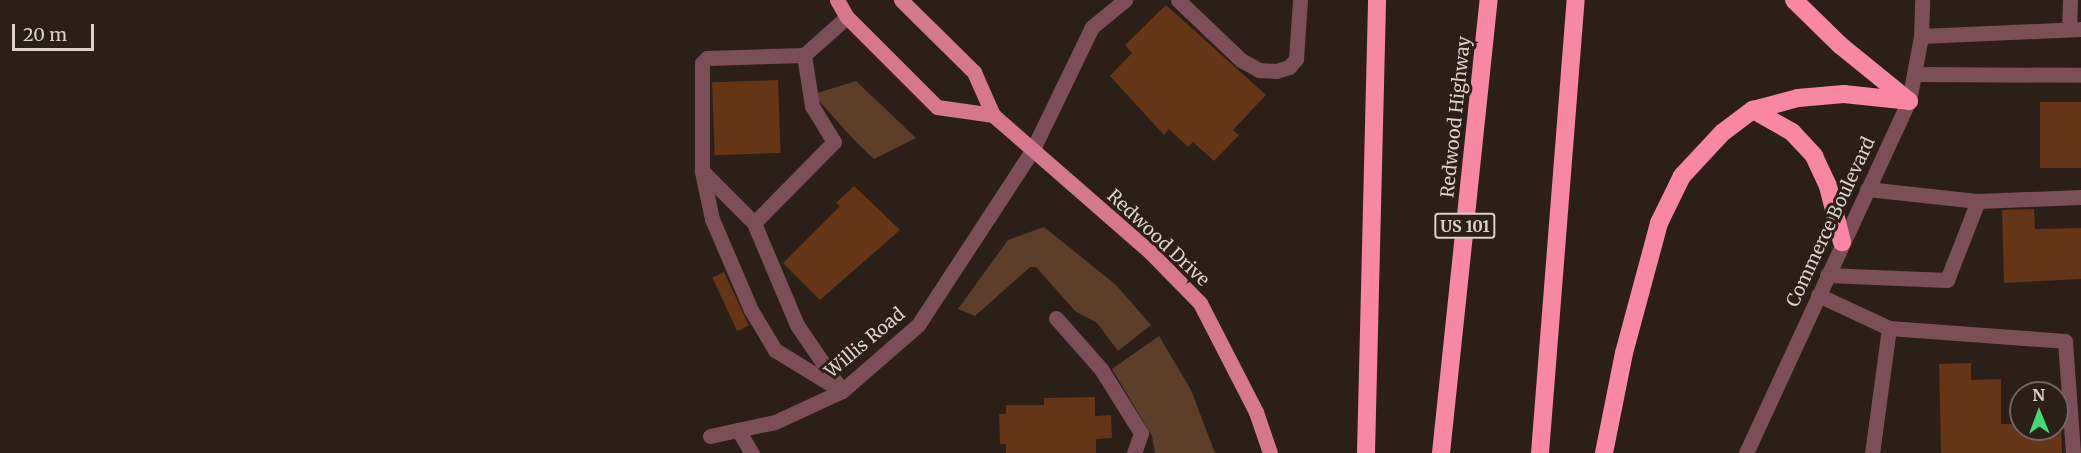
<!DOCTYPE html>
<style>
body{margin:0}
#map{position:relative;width:2081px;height:453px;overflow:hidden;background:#2b1f18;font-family:Merriweather,serif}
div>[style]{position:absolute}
.green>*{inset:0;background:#5c3e2b}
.building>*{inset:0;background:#643516;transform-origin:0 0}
.service>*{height:15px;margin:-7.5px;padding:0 7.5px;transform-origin:7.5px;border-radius:7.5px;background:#7b4e59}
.minor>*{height:15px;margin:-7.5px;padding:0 7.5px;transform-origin:7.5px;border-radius:7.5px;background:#7b4e59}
.tertiary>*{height:15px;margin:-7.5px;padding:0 7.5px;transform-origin:7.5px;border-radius:7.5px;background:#7b4e59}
.primary>*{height:15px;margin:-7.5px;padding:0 7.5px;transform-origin:7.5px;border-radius:7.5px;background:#d4778f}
.motorway>*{height:18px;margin:-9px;padding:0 9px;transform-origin:9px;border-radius:9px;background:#f887a5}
span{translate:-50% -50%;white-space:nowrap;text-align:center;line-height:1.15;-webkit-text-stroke:6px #2b1f18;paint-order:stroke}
.shield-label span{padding:2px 4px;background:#2b1f18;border:2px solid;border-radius:4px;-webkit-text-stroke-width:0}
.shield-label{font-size:16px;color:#d9d1cc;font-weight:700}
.street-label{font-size:18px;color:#d9d1cc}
.north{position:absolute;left:2009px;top:381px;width:60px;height:60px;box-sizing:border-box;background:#2b1f18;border:2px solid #716660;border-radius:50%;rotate:359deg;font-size:16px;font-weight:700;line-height:24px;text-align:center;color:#d9d1cc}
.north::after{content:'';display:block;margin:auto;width:21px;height:27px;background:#44d77b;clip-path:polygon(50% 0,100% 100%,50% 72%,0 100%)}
.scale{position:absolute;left:12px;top:24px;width:82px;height:27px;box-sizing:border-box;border:3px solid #d9d1cc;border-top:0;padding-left:8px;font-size:18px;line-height:21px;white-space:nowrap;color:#d9d1cc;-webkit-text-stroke:4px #2b1f18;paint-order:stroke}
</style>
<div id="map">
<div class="green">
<i style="clip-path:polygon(856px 81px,916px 138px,874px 159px,856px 142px,819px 101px,817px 93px)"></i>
<i style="clip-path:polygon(1044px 227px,1116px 285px,1151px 325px,1118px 351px,1097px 323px,1075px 311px,1036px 267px,1030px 267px,975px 316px,958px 309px,1008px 240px)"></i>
<i style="clip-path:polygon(1159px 336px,1191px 390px,1215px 453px,1155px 453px,1152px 436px,1112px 369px)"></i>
</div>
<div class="building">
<i style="clip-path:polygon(1166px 5px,1266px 95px,1233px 130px,1239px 135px,1214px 161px,1193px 142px,1188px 147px,1169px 129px,1164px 135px,1110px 76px,1132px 53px,1125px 45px)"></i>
<i style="left:778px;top:80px;width:73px;height:66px;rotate:88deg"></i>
<i style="left:2081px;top:102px;width:66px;height:41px;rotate:90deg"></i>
<i style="clip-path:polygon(854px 186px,900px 230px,820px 300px,783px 263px,840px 206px,836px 203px)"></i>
<i style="clip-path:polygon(2034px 209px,2035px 229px,2081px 228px,2081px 279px,2004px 283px,2002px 210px)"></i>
<i style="left:724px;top:272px;width:59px;height:13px;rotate:65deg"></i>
<i style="clip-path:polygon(1971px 363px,1971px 380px,2001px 379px,2001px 424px,2021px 424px,2021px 429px,2057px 429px,2057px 423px,2061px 423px,2062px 453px,1941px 453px,1939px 364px)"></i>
<i style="clip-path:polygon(1095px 397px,1095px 416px,1111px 415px,1112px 438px,1096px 439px,1096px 453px,1006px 453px,1006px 444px,1000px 444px,999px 414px,1006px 414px,1006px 405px,1044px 405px,1044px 398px)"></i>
</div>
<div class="service">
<i style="left:1178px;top:0;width:87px;rotate:43.6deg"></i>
<i style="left:1241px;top:60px;width:21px;rotate:29deg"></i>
<i style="left:1259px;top:70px;width:17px;rotate:3deg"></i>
<i style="left:1276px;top:71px;width:14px;rotate:-17deg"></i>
<i style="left:1289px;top:67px;width:11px;rotate:-49deg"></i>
<i style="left:1296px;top:59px;width:59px;rotate:-86.1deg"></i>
<i style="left:2069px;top:29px;width:29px;rotate:-88deg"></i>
<i style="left:1921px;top:36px;width:160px;rotate:-2.5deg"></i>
<i style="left:1914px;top:74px;width:167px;rotate:0.3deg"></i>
<i style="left:1032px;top:151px;width:138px;rotate:-64.2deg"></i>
<i style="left:1092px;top:27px;width:43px;rotate:-39.3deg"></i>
<i style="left:702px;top:172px;width:48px;rotate:78deg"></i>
<i style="left:712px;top:219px;width:99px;rotate:66.8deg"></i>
<i style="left:751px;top:310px;width:47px;rotate:59deg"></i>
<i style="left:775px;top:350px;width:73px;rotate:31.5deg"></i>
<i style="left:1867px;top:189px;width:112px;rotate:6.2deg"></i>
<i style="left:1978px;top:201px;width:103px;rotate:-2.2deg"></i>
<i style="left:754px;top:223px;width:74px;rotate:-135deg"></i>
<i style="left:702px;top:171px;width:108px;rotate:-90deg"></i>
<i style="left:702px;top:63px;width:7px;rotate:-45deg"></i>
<i style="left:707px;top:58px;width:97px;rotate:-1.8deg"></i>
<i style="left:1827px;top:275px;width:120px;rotate:2.4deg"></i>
<i style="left:1947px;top:280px;width:85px;rotate:-68.6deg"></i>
<i style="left:1818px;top:295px;width:78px;rotate:24.9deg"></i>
<i style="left:1889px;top:328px;width:126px;rotate:97.7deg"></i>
<i style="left:1056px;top:318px;width:68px;rotate:48.6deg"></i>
<i style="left:1101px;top:369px;width:75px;rotate:58deg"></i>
<i style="left:1141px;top:433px;width:21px;rotate:109deg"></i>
<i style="left:1889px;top:328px;width:176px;rotate:4.2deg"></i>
<i style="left:2065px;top:341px;width:112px;rotate:85.9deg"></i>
<i style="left:842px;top:391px;width:80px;rotate:-124.3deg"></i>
<i style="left:797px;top:325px;width:111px;rotate:-112.9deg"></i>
<i style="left:754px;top:223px;width:114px;rotate:-45.4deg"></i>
<i style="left:834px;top:142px;width:42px;rotate:-121.4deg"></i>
<i style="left:812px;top:106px;width:52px;rotate:-98.9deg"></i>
<i style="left:804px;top:55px;width:57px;rotate:-41.5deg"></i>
<i style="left:738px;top:430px;width:27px;rotate:59deg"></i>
</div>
<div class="minor">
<i style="left:710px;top:436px;width:66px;rotate:-12.2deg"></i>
<i style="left:775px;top:422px;width:74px;rotate:-24.8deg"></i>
<i style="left:842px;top:391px;width:101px;rotate:-41deg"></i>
<i style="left:918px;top:325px;width:208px;rotate:-56.8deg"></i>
</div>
<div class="tertiary">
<i style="left:1746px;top:453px;width:388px;rotate:-65.2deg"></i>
<i style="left:1909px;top:101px;width:66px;rotate:-79.5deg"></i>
<i style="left:1921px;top:36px;width:36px;rotate:-88deg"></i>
</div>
<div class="primary">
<i style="left:837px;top:0;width:20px;rotate:60deg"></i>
<i style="left:847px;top:17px;width:127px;rotate:45deg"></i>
<i style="left:937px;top:107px;width:57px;rotate:8.1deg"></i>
<i style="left:901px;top:0;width:103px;rotate:44.6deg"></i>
<i style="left:974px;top:72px;width:47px;rotate:66.2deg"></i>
<i style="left:993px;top:115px;width:210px;rotate:41.1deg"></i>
<i style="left:1151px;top:253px;width:70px;rotate:45.6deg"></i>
<i style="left:1200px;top:303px;width:123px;rotate:62.8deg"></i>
<i style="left:1256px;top:412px;width:43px;rotate:71.1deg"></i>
</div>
<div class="motorway">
<i style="left:1794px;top:0;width:64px;rotate:44.4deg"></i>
<i style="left:1840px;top:45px;width:89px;rotate:39.1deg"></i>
<i style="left:1753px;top:110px;width:45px;rotate:29.4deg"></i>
<i style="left:1792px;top:132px;width:33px;rotate:47deg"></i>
<i style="left:1814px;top:156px;width:33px;rotate:65deg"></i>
<i style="left:1828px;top:186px;width:58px;rotate:76deg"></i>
<i style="left:1366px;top:453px;width:453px;rotate:-88.6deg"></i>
<i style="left:1441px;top:453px;width:456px;rotate:-84deg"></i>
<i style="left:1540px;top:453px;width:454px;rotate:-85.5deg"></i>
<i style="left:1604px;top:453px;width:102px;rotate:-78.7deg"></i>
<i style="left:1624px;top:353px;width:135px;rotate:-74.9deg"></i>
<i style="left:1659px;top:223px;width:52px;rotate:-63.9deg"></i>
<i style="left:1682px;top:176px;width:59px;rotate:-47.1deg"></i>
<i style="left:1722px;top:133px;width:39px;rotate:-37deg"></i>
<i style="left:1753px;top:110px;width:47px;rotate:-14.9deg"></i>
<i style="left:1798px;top:98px;width:46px;rotate:-5deg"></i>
<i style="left:1844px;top:94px;width:65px;rotate:6.1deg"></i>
</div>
<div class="shield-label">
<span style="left:1465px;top:226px">US 101</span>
</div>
<div class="street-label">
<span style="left:1456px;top:117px;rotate:-84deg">Redwood Highway</span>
<span style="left:1831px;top:222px;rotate:-65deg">Commerce Boulevard</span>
<span style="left:1158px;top:238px;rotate:43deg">Redwood Drive</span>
<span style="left:865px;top:343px;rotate:-40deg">Willis Road</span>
</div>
<div class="north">N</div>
<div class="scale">20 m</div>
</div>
